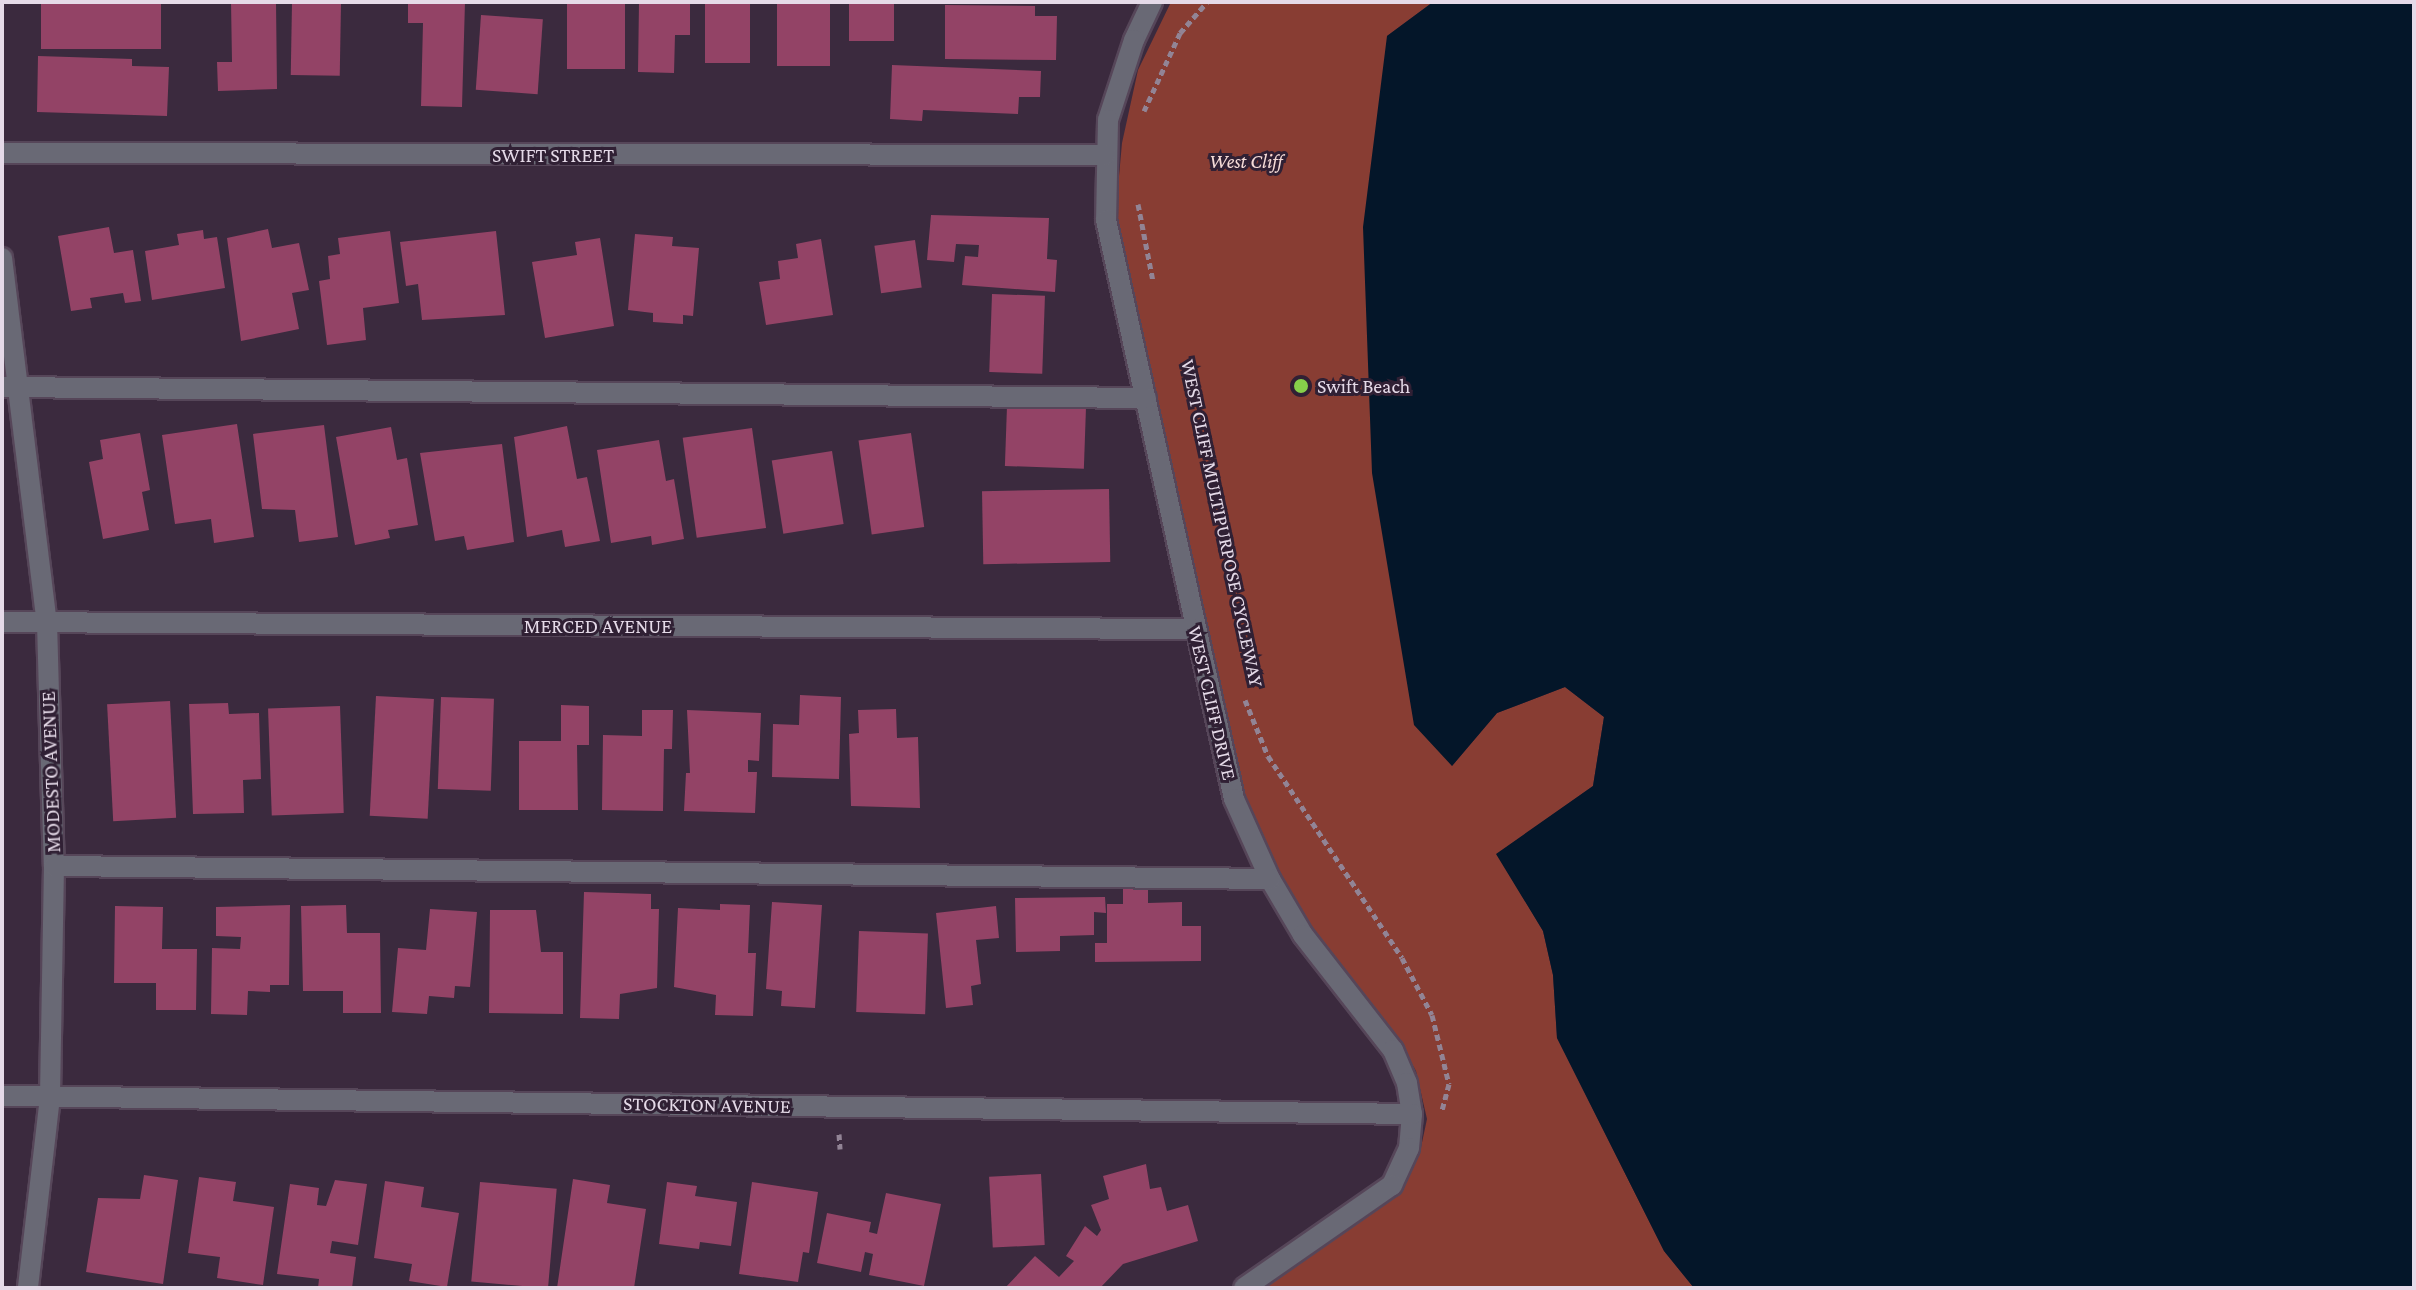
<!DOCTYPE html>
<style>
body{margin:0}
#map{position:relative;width:2416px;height:1290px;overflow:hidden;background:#3b2a3e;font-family:"Crimson Pro",serif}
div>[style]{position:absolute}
.green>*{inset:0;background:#883d33}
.water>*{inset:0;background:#041629}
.building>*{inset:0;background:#934366;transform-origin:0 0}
.path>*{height:5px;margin-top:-2.5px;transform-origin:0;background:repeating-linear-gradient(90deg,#928495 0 6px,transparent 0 10px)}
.roads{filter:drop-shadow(2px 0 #564659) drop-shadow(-2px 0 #564659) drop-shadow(0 2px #564659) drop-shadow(0 -2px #564659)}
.minor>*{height:20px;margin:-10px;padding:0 10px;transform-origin:10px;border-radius:10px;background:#696975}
.dots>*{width:22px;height:22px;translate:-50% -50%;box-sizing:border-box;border:4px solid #302034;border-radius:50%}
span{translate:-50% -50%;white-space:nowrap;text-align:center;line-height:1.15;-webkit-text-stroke:6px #302034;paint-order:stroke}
.street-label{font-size:20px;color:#e5dae8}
.park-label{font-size:20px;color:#f5dbd7;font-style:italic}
.poi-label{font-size:20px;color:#e5dae8}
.left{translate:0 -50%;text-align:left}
.frame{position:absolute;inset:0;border:4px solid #e5dae8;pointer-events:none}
</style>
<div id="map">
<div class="green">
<i style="clip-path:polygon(1171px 2px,1433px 2px,1387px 36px,1452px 766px,1497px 713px,1565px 687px,1604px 717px,1593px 786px,1497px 854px,1543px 931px,1553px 975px,1557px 1038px,1664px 1251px,1694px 1288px,1242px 1288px,1382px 1189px,1420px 1152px,1427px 1119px,1416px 1071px,1404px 1050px,1377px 1027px,1271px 874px,1213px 696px,1116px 209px,1122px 143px,1138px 70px)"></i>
</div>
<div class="water">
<i style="clip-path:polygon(1433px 2px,2414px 2px,2414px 1288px,1694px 1288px,1664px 1251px,1557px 1038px,1553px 975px,1543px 931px,1496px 854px,1593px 786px,1604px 717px,1565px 687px,1497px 713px,1452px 766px,1414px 725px,1372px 473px,1363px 227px,1387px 36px)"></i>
</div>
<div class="building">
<i style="left:41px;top:2px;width:120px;height:47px"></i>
<i style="clip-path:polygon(231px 2px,276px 2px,277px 89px,218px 91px,217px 62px,232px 62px)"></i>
<i style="clip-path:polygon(408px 2px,465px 2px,462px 107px,421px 106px,423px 23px,408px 23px)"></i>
<i style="left:567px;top:2px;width:58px;height:67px"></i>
<i style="clip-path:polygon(639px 2px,690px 2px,690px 35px,675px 35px,674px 73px,638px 72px)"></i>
<i style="left:705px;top:2px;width:45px;height:61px"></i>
<i style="left:777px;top:2px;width:53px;height:64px"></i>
<i style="left:849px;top:2px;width:45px;height:39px"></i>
<i style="left:292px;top:3px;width:49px;height:72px;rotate:1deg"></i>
<i style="clip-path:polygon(945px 5px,1035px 6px,1035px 16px,1057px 16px,1056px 60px,945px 59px)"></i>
<i style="left:481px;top:15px;width:62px;height:75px;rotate:4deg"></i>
<i style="clip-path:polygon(38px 56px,132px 59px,132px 66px,169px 67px,167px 116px,37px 112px)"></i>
<i style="clip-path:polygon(892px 65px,1041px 71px,1040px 97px,1019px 97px,1018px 114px,923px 110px,922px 121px,890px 119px)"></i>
<i style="clip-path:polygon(931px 215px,1049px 218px,1047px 259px,1057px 260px,1055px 292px,962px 285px,965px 256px,978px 257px,979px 245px,956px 244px,954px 262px,927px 260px)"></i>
<i style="clip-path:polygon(109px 227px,114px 253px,133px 250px,141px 301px,125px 303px,123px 293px,90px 298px,92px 308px,71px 311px,58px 236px)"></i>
<i style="clip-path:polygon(268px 229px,272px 248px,299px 243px,309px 290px,292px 293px,299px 329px,241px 341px,227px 238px)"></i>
<i style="clip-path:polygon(203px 230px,204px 239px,217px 237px,225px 288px,152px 300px,145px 251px,179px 245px,177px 234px)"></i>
<i style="clip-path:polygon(390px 231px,399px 303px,363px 308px,366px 340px,327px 345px,319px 281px,330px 279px,328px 256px,340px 254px,338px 238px)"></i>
<i style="clip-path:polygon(496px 231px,505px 315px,422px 320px,418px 284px,406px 286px,400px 242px)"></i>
<i style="clip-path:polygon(635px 234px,673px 237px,672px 246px,699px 248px,693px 316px,683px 315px,683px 324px,653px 322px,653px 313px,628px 310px)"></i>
<i style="clip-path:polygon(600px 238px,614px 326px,545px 338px,532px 262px,577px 255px,575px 242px)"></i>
<i style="clip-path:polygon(821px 239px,833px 315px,766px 325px,759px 282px,780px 279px,778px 261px,798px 258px,796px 244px)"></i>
<i style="left:915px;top:240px;width:48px;height:41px;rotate:82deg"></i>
<i style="left:992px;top:294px;width:53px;height:78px;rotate:2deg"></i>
<i style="left:1007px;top:406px;width:79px;height:60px;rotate:2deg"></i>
<i style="clip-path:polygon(237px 424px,254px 537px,214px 543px,211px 519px,175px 524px,162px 435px)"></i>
<i style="clip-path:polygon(324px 425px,338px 537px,299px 542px,295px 510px,262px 509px,253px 434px)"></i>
<i style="clip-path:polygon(567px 426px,577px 479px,587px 477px,600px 541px,565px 547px,562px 530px,527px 537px,514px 437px)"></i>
<i style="clip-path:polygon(391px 427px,397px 460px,407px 458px,418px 525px,388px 530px,390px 538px,355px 545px,336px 437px)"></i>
<i style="left:752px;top:428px;width:101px;height:70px;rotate:82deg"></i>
<i style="clip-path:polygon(140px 433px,150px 490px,142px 492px,149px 530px,103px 539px,89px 462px,103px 459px,100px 440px)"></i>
<i style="left:911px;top:433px;width:95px;height:53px;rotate:82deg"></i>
<i style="clip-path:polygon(659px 440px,666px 481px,674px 479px,684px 539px,652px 545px,651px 536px,611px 543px,597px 450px)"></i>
<i style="clip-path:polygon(502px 444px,514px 542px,467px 550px,464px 536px,435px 541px,420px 453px)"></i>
<i style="left:832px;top:451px;width:74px;height:61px;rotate:81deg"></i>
<i style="left:1109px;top:489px;width:73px;height:127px;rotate:89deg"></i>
<i style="clip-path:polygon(800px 695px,841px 697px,839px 779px,772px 777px,773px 724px,799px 725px)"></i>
<i style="left:376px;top:696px;width:58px;height:120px;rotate:3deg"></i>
<i style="left:441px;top:697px;width:53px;height:92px;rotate:2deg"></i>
<i style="left:170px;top:701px;width:117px;height:63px;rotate:87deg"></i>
<i style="clip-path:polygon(228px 703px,229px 714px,259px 713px,261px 779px,243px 780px,244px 813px,193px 814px,189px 704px)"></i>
<i style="clip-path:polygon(561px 705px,589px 706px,589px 745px,577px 745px,578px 810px,519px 810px,519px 741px,561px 741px)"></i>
<i style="left:340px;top:706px;width:107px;height:72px;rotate:88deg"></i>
<i style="clip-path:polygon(896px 709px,897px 738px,918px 737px,920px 808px,851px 806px,849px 734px,859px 733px,858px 710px)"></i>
<i style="clip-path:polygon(642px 710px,673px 710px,672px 749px,664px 749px,663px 811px,602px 810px,603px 735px,642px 736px)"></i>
<i style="clip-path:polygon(687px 710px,761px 713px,759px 761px,748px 760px,748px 772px,757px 772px,755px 813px,684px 811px,686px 773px,690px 773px)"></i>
<i style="clip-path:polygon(1123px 888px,1148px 888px,1148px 903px,1182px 902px,1182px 926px,1201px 926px,1201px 961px,1095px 962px,1095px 943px,1107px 943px,1107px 904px,1123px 904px)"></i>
<i style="clip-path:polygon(584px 892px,651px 894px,651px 909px,659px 909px,657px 988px,620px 994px,619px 1019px,580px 1018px)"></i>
<i style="clip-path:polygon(1105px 897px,1106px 913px,1094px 912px,1094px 935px,1060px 936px,1060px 951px,1016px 952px,1015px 898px)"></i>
<i style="clip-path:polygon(772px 902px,822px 905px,815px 1008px,781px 1006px,782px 991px,766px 989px)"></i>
<i style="clip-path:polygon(720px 904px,750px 905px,748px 953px,756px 953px,753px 1016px,715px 1015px,716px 995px,674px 987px,678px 908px,720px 910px)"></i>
<i style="clip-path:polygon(290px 905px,289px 985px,270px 985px,270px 992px,248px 991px,247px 1015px,211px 1014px,212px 948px,240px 949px,241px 937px,216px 936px,216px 907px)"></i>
<i style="clip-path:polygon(346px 905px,347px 933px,380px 933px,381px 1013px,343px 1013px,343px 991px,303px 991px,301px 906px)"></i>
<i style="clip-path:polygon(115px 906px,163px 907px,162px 949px,197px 949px,196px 1010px,156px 1010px,156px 983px,114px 983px)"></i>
<i style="clip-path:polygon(996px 906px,999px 938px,976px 940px,981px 984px,971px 986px,973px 1005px,946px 1008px,936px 913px)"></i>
<i style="clip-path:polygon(430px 909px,477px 912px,470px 987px,455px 986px,454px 998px,429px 996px,427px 1014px,392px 1012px,398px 948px,426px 950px)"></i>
<i style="clip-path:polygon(490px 910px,536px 910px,541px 952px,563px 952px,563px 1014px,489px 1013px)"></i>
<i style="left:859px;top:931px;width:69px;height:81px;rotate:2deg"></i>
<i style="clip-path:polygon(1146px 1164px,1150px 1189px,1161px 1187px,1167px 1211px,1188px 1205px,1198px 1241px,1123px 1264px,1100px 1288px,1005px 1288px,1035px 1256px,1059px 1277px,1074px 1261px,1066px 1256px,1085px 1226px,1097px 1236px,1101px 1230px,1091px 1205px,1109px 1199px,1103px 1176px)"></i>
<i style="left:1041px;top:1174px;width:71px;height:52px;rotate:87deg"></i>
<i style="clip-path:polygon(144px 1175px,178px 1180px,163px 1284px,86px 1272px,98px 1198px,140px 1199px)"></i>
<i style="clip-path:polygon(199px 1177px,236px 1182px,233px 1201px,274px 1207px,263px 1285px,217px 1278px,220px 1257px,188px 1253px)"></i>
<i style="clip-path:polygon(573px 1179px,610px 1185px,607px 1203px,646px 1209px,634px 1288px,557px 1288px)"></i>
<i style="clip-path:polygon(335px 1180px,367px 1184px,358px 1245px,332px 1241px,330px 1253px,356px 1257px,352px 1288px,318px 1288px,319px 1279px,277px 1274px,290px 1184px,319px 1188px,317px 1205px,326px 1206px)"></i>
<i style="clip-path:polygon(385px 1181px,424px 1187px,421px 1207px,459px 1213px,447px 1287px,409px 1281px,412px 1264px,374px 1258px)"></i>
<i style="left:480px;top:1182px;width:77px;height:100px;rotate:5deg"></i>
<i style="clip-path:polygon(667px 1182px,697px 1186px,695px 1196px,737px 1202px,731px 1246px,700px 1242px,699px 1249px,659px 1244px)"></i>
<i style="clip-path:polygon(752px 1182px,818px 1192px,809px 1253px,803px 1252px,798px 1282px,739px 1274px)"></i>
<i style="clip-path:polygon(886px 1193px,941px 1204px,924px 1286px,869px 1275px,873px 1254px,865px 1252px,861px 1272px,817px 1263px,827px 1213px,871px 1222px,869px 1232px,877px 1234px)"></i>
</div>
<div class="path">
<i style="left:1144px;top:111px;width:86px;rotate:-65.2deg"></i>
<i style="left:1180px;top:33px;width:41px;rotate:-48.9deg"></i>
<i style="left:1138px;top:204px;width:78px;rotate:79deg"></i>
<i style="left:1245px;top:700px;width:61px;rotate:67.7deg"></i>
<i style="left:1268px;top:756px;width:242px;rotate:56.4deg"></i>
<i style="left:1402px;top:958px;width:64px;rotate:62.2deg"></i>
<i style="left:1432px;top:1015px;width:71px;rotate:76.2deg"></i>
<i style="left:1449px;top:1084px;width:28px;rotate:105deg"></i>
<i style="left:839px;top:1134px;width:15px;rotate:86deg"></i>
</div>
<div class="roads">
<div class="minor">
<i style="left:1152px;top:2px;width:42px;rotate:115.3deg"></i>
<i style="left:1134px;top:40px;width:84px;rotate:108deg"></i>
<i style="left:1108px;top:120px;width:100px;rotate:91.1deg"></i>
<i style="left:1106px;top:220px;width:593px;rotate:77.53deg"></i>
<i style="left:1234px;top:799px;width:88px;rotate:65.8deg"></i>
<i style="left:1270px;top:879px;width:65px;rotate:59.5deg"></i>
<i style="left:1303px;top:935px;width:146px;rotate:52deg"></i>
<i style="left:1393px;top:1050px;width:36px;rotate:67deg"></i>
<i style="left:1407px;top:1083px;width:31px;rotate:81deg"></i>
<i style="left:1412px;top:1114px;width:34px;rotate:95deg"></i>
<i style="left:1409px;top:1148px;width:41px;rotate:114.7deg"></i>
<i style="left:1392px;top:1185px;width:180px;rotate:145.2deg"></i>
<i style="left:2px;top:153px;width:1103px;rotate:0.1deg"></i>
<i style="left:2px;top:258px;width:367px;rotate:83deg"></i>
<i style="left:47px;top:622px;width:244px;rotate:88.4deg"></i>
<i style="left:54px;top:866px;width:231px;rotate:91deg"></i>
<i style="left:50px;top:1097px;width:192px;rotate:96.6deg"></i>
<i style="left:2px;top:387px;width:1144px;rotate:0.55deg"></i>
<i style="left:2px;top:622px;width:1193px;rotate:0.34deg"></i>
<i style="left:54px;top:866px;width:1216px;rotate:0.61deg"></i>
<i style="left:2px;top:1096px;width:1410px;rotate:0.73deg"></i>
</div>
</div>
<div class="dots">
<i style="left:1301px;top:386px;background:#87cf4a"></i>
</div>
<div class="street-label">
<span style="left:553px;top:155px">SWIFT STREET</span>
<span style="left:1222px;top:523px;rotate:78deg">WEST CLIFF MULTIPURPOSE CYCLEWAY</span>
<span style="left:598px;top:626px">MERCED AVENUE</span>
<span style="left:1212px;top:703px;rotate:77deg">WEST CLIFF DRIVE</span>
<span style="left:51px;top:772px;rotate:-92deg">MODESTO AVENUE</span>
<span style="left:707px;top:1105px;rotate:1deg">STOCKTON AVENUE</span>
</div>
<div class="park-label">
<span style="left:1246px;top:161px">West Cliff</span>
</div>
<div class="poi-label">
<span class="left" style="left:1317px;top:386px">Swift Beach</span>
</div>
<div class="frame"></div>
</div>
